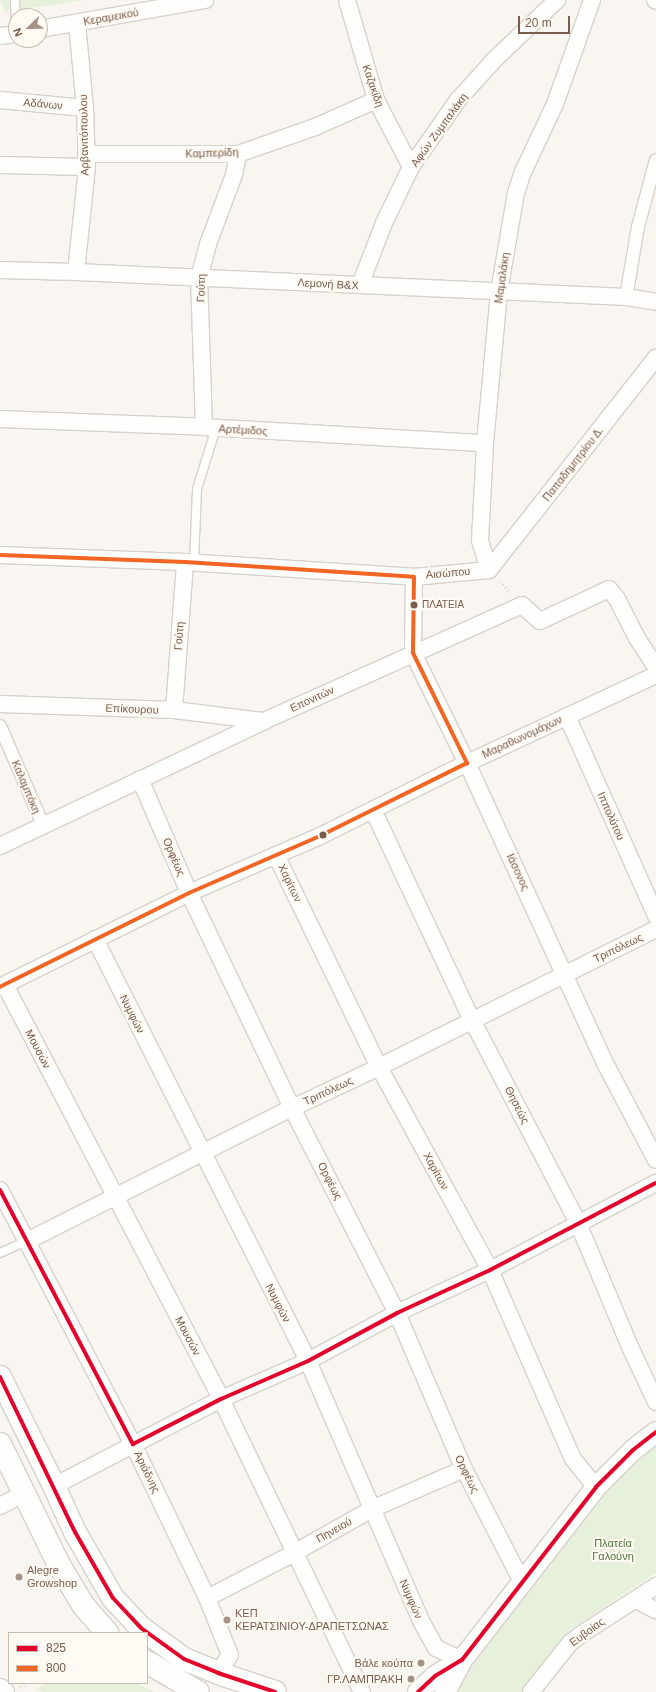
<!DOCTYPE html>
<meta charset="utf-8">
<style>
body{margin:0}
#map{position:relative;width:656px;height:1692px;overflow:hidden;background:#f9f5f0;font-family:Arial,sans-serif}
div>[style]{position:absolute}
.green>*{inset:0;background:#e7f0db}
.path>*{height:2.5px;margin-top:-1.25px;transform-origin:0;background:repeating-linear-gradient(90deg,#dcd5d0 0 1px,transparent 0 4px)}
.roads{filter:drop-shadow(1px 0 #d7d1cb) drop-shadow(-1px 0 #d7d1cb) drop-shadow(0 1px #d7d1cb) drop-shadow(0 -1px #d7d1cb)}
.service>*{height:8px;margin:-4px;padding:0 4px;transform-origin:4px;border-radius:4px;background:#fefefd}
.pedestrian>*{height:12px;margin:-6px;padding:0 6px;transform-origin:6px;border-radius:6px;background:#fefefd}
.minor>*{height:16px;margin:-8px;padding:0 8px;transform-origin:8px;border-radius:8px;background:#fefefd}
.tertiary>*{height:20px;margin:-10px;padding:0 10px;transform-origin:10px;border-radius:10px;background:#fefefd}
.secondary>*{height:22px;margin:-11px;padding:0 11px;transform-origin:11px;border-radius:11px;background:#fefefd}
.bus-1>*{height:4px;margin:-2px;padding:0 2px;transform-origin:2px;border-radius:2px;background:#e4002b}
.bus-2>*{height:4px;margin:-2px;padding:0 2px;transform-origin:2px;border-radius:2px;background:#f26522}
.dots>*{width:11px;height:11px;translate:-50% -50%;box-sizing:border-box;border:2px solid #fffaf3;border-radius:50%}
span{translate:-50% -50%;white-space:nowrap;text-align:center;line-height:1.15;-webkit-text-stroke:4px #fffaf3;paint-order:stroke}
.bus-label{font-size:10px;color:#7a5c4d}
.left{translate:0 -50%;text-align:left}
.street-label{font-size:11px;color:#7a5c4d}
.park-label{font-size:11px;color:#537a41}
.poi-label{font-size:11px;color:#7a5c4d}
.right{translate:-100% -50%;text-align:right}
.legend{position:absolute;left:8px;top:1632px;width:140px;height:52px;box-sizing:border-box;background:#fffaf3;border:1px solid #cabbb1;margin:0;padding:5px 7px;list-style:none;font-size:12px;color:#7a5c4d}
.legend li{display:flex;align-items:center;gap:8px;height:20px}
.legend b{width:20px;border:1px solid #cabbb1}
.north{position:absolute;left:8px;top:8px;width:40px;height:40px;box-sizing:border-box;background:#fffaf3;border:1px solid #cabbb1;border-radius:50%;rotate:247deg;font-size:11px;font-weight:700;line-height:16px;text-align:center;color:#7a5c4d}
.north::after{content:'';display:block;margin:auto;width:14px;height:18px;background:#a69286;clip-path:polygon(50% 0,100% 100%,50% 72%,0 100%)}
.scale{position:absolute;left:518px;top:16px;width:52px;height:18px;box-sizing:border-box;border:2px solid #7a5c4d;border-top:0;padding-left:5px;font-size:12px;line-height:14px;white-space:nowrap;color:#7a5c4d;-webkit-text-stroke:3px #fffaf3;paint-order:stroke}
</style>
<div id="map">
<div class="green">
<i style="clip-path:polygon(0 0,86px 0,5px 12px)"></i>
<i style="clip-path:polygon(656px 1434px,656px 1573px,568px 1631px,522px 1692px,455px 1692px,499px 1627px,629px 1463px)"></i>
<i style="clip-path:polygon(47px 1683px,136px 1683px,155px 1692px,42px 1692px,37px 1688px)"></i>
</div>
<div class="path">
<i style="left:500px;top:581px;width:15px;rotate:48deg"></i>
<i style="left:20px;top:1687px;width:7px;rotate:-34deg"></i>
</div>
<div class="roads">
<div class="service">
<i style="left:15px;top:0;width:30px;rotate:88deg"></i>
<i style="left:194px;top:562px;width:73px;rotate:-87.6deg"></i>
<i style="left:197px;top:489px;width:64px;rotate:-72.7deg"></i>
<i style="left:0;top:1253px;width:30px;rotate:-24deg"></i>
</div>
<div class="pedestrian">
<i style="left:626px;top:297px;width:71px;rotate:-80.3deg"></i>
<i style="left:638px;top:227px;width:69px;rotate:-75deg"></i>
<i style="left:0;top:726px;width:108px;rotate:66.5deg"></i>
</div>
<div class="minor">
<i style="left:347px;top:0;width:104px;rotate:73.8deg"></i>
<i style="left:376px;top:100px;width:76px;rotate:62.4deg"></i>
<i style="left:655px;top:0;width:1px;rotate:45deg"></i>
<i style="left:40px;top:29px;width:168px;rotate:-10deg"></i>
<i style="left:0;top:36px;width:16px;rotate:-7deg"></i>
<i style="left:0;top:100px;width:85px;rotate:5.4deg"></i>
<i style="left:86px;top:154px;width:152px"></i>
<i style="left:238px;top:154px;width:82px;rotate:-19.3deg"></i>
<i style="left:315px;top:127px;width:67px;rotate:-23.9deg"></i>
<i style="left:0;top:165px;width:87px;rotate:1.3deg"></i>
<i style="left:0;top:270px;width:76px;rotate:1.5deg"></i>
<i style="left:76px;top:272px;width:551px;rotate:2.6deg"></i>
<i style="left:626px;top:297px;width:30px;rotate:9deg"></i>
<i style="left:76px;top:272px;width:106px;rotate:-84deg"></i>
<i style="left:87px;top:167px;width:59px;rotate:-91.9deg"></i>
<i style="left:85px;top:108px;width:85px;rotate:-95.4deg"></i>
<i style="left:360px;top:285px;width:66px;rotate:-68.8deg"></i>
<i style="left:384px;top:223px;width:62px;rotate:-64.3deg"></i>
<i style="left:411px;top:167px;width:82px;rotate:-55deg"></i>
<i style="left:458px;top:100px;width:55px;rotate:-47.9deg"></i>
<i style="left:495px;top:59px;width:86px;rotate:-43.6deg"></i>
<i style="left:0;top:419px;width:204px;rotate:2.2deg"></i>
<i style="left:204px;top:427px;width:281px;rotate:3.3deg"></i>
<i style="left:204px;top:427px;width:149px;rotate:-91.9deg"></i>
<i style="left:199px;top:278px;width:35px;rotate:-75deg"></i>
<i style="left:208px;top:244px;width:74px;rotate:-69.4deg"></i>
<i style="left:234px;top:175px;width:21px;rotate:-79deg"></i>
<i style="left:0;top:555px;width:185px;rotate:2.2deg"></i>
<i style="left:185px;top:562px;width:229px;rotate:3.7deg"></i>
<i style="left:414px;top:577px;width:75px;rotate:-5.3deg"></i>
<i style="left:489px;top:570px;width:31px;rotate:-107deg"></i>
<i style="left:480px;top:540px;width:97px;rotate:-87deg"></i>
<i style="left:485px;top:443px;width:152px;rotate:-84.7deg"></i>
<i style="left:499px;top:292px;width:100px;rotate:-80.3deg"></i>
<i style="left:516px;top:193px;width:22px;rotate:-72deg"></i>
<i style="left:523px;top:172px;width:75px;rotate:-64.8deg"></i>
<i style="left:555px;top:104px;width:110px;rotate:-70.4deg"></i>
<i style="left:489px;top:570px;width:270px;rotate:-51.8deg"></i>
<i style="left:414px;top:577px;width:76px;rotate:90.8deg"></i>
<i style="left:413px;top:653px;width:123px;rotate:63.9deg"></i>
<i style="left:467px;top:763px;width:332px;rotate:65.3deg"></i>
<i style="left:606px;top:1065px;width:107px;rotate:62.2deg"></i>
<i style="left:0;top:704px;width:174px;rotate:2deg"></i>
<i style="left:174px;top:710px;width:91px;rotate:7deg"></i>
<i style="left:174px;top:710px;width:148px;rotate:-85.7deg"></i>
<i style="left:567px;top:716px;width:219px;rotate:66deg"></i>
<i style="left:140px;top:779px;width:124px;rotate:66.7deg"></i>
<i style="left:189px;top:893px;width:238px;rotate:64.4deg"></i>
<i style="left:292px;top:1108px;width:230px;rotate:62.9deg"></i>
<i style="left:397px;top:1313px;width:170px;rotate:66.8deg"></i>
<i style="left:464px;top:1469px;width:127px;rotate:62.8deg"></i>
<i style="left:373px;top:810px;width:232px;rotate:64.8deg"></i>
<i style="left:472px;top:1020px;width:229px;rotate:62.4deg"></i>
<i style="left:578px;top:1223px;width:137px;rotate:67.2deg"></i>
<i style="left:631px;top:1349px;width:59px;rotate:64.7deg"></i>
<i style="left:0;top:846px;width:292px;rotate:-25.3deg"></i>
<i style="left:264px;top:721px;width:283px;rotate:-24.2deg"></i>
<i style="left:522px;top:605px;width:24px;rotate:42deg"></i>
<i style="left:540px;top:621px;width:76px;rotate:-24.9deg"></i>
<i style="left:609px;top:589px;width:13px;rotate:51deg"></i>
<i style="left:617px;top:599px;width:44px;rotate:62.9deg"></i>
<i style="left:637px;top:638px;width:35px;rotate:57deg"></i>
<i style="left:276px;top:855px;width:236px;rotate:64.1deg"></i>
<i style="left:379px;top:1067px;width:231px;rotate:61.3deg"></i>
<i style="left:490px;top:1270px;width:206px;rotate:66.3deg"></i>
<i style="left:573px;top:1459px;width:36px;rotate:51deg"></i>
<i style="left:95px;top:939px;width:473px;rotate:63.2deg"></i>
<i style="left:308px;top:1361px;width:283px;rotate:66.5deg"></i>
<i style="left:421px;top:1621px;width:31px;rotate:61deg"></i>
<i style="left:436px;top:1648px;width:29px;rotate:25deg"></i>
<i style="left:5px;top:985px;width:467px;rotate:62.4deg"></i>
<i style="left:221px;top:1399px;width:325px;rotate:64.3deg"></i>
<i style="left:0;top:987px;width:211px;rotate:-26.4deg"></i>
<i style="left:189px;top:893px;width:143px;rotate:-23.5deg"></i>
<i style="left:320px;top:836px;width:164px;rotate:-26.4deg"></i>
<i style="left:467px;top:763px;width:208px;rotate:-25deg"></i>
<i style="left:0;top:1190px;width:287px;rotate:62.4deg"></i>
<i style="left:133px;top:1444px;width:171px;rotate:64.3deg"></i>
<i style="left:207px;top:1598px;width:61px;rotate:68deg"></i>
<i style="left:230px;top:1655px;width:22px;rotate:124deg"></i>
<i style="left:27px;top:1241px;width:297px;rotate:-26.7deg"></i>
<i style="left:292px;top:1108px;width:96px;rotate:-25.2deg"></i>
<i style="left:379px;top:1067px;width:309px;rotate:-26.5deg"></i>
<i style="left:54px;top:1486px;width:188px;rotate:-27.5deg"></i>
<i style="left:221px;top:1399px;width:95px;rotate:-23.6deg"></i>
<i style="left:308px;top:1361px;width:101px;rotate:-28.3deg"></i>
<i style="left:397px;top:1313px;width:102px;rotate:-24.8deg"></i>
<i style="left:490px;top:1270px;width:187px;rotate:-27.7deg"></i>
<i style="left:0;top:1506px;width:27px;rotate:-27deg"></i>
<i style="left:207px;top:1598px;width:98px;rotate:-27.3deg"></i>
<i style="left:294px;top:1553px;width:90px;rotate:-29.4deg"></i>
<i style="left:372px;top:1509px;width:100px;rotate:-23.5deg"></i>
<i style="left:636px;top:1600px;width:22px;rotate:27deg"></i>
<i style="left:531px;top:1692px;width:63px;rotate:-51.5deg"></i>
<i style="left:570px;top:1643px;width:16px;rotate:-38deg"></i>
<i style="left:583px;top:1633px;width:87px;rotate:-32.8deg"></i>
</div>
<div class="tertiary">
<i style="left:0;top:1689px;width:5px;rotate:37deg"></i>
<i style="left:418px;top:1692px;width:23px;rotate:-43deg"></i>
<i style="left:435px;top:1676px;width:31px;rotate:-31deg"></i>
<i style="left:445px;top:1692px;width:36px;rotate:-62deg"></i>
<i style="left:462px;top:1660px;width:219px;rotate:-52.2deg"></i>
<i style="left:596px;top:1487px;width:52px;rotate:-45deg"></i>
<i style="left:633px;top:1450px;width:29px;rotate:-38deg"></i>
</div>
<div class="secondary">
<i style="left:0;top:1377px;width:122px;rotate:63.6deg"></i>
<i style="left:54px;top:1486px;width:51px;rotate:65.5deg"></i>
<i style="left:75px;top:1532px;width:76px;rotate:60.1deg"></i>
<i style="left:113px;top:1598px;width:41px;rotate:47deg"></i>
<i style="left:141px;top:1628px;width:53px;rotate:35.8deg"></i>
<i style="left:184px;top:1659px;width:37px;rotate:22deg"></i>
<i style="left:218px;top:1673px;width:60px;rotate:18.4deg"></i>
<i style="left:0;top:1444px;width:132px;rotate:64deg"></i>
<i style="left:58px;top:1563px;width:49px;rotate:59.2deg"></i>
<i style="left:83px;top:1605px;width:37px;rotate:49deg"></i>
<i style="left:147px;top:1662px;width:59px;rotate:30.5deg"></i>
</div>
</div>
<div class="bus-1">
<i style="left:0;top:1190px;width:287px;rotate:62.4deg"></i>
<i style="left:133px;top:1444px;width:99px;rotate:-27.1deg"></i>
<i style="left:221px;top:1399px;width:95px;rotate:-23.6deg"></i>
<i style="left:308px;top:1361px;width:101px;rotate:-28.3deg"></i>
<i style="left:397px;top:1313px;width:102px;rotate:-24.8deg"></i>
<i style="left:490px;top:1270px;width:187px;rotate:-27.7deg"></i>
<i style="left:0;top:1377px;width:172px;rotate:64.2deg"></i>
<i style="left:75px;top:1532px;width:76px;rotate:60.1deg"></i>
<i style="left:113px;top:1598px;width:41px;rotate:47deg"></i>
<i style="left:141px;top:1628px;width:53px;rotate:35.8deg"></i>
<i style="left:184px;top:1659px;width:37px;rotate:22deg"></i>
<i style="left:218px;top:1673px;width:60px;rotate:18.4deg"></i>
<i style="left:418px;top:1692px;width:23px;rotate:-43deg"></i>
<i style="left:435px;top:1676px;width:31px;rotate:-31deg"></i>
<i style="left:462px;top:1660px;width:219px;rotate:-52.2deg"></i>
<i style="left:596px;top:1487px;width:52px;rotate:-45deg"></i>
<i style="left:633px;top:1450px;width:29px;rotate:-38deg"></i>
</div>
<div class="bus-2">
<i style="left:0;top:555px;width:185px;rotate:2.2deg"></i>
<i style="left:185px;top:562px;width:229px;rotate:3.7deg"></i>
<i style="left:414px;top:577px;width:76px;rotate:90.8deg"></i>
<i style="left:413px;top:653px;width:123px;rotate:63.9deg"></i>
<i style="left:467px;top:763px;width:164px;rotate:153.6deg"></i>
<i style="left:320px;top:836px;width:143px;rotate:156.5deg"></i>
<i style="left:189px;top:893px;width:211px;rotate:153.6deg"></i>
</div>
<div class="dots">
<i style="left:414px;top:605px;background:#7a5c4d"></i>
<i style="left:323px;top:835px;background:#7a5c4d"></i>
<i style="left:19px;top:1577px;background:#a69286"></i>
<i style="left:227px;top:1620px;background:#a69286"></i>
<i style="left:421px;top:1663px;background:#a69286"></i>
<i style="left:411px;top:1679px;background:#a69286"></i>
</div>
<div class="bus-label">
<span class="left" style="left:422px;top:605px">ΠΛΑΤΕΙΑ</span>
</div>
<div class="street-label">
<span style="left:111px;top:17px;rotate:-10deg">Κεραμεικού</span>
<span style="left:373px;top:86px;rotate:71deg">Καζακίδη</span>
<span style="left:43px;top:104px;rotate:5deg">Αδάνων</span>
<span style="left:439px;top:130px;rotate:-54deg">Αφών Ζυμπαλάκη</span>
<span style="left:84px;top:135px;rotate:-91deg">Αρβανιτόπουλου</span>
<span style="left:212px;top:153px;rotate:-2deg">Καμπερίδη</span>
<span style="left:502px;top:278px;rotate:-82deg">Μαμαλάκη</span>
<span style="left:328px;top:284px;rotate:3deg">Λεμονή Β&amp;Χ</span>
<span style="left:201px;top:288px;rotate:-88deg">Γούτη</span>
<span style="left:243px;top:430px;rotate:3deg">Αρτέμιδος</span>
<span style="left:573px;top:464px;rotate:-52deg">Παπαδημητρίου Δ.</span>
<span style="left:448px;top:573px;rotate:-5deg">Αισώπου</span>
<span style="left:179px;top:636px;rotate:-86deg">Γούτη</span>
<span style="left:312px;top:699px;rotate:-25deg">Επονιτών</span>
<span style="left:132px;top:709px;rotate:2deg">Επίκουρου</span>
<span style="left:522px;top:737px;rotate:-25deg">Μαραθωνομάχων</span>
<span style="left:26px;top:787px;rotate:67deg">Καλαμπόκη</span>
<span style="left:611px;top:816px;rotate:66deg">Ιππολύτου</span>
<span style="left:174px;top:857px;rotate:67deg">Ορφέως</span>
<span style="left:518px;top:872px;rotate:65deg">Ιάσονος</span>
<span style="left:290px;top:883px;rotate:64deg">Χαρίτων</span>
<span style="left:618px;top:948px;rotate:-26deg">Τριπόλεως</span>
<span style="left:132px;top:1014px;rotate:63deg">Νυμφών</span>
<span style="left:38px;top:1049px;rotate:62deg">Μουσών</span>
<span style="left:328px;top:1091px;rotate:-25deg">Τριπόλεως</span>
<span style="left:517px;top:1105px;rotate:63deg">Θησεώς</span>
<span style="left:436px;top:1171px;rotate:61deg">Χαρίτων</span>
<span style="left:330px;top:1181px;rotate:63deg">Ορφέως</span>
<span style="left:278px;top:1303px;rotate:63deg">Νυμφών</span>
<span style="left:188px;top:1336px;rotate:62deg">Μουσών</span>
<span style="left:147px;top:1472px;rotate:64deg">Αριάδνης</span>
<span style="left:467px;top:1474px;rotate:64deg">Ορφέως</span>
<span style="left:334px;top:1530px;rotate:-30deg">Πηνειού</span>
<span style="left:411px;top:1599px;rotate:66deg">Νυμφών</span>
<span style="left:587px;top:1632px;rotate:-36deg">Ευβοίας</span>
</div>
<div class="park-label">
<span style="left:613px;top:1550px">Πλατεία<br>Γαλούνη</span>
</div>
<div class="poi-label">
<span class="left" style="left:27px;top:1577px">Alegre<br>Growshop</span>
<span class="left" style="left:235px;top:1620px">ΚΕΠ<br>ΚΕΡΑΤΣΙΝΙΟΥ-ΔΡΑΠΕΤΣΩΝΑΣ</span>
<span class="right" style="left:413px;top:1663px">Βάλε κούπα</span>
<span class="right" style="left:403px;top:1679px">ΓΡ.ΛΑΜΠΡΑΚΗ</span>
</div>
<ul class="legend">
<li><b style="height:5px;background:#e4002b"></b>825</li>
<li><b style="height:5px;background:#f26522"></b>800</li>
</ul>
<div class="north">N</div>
<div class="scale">20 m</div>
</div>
